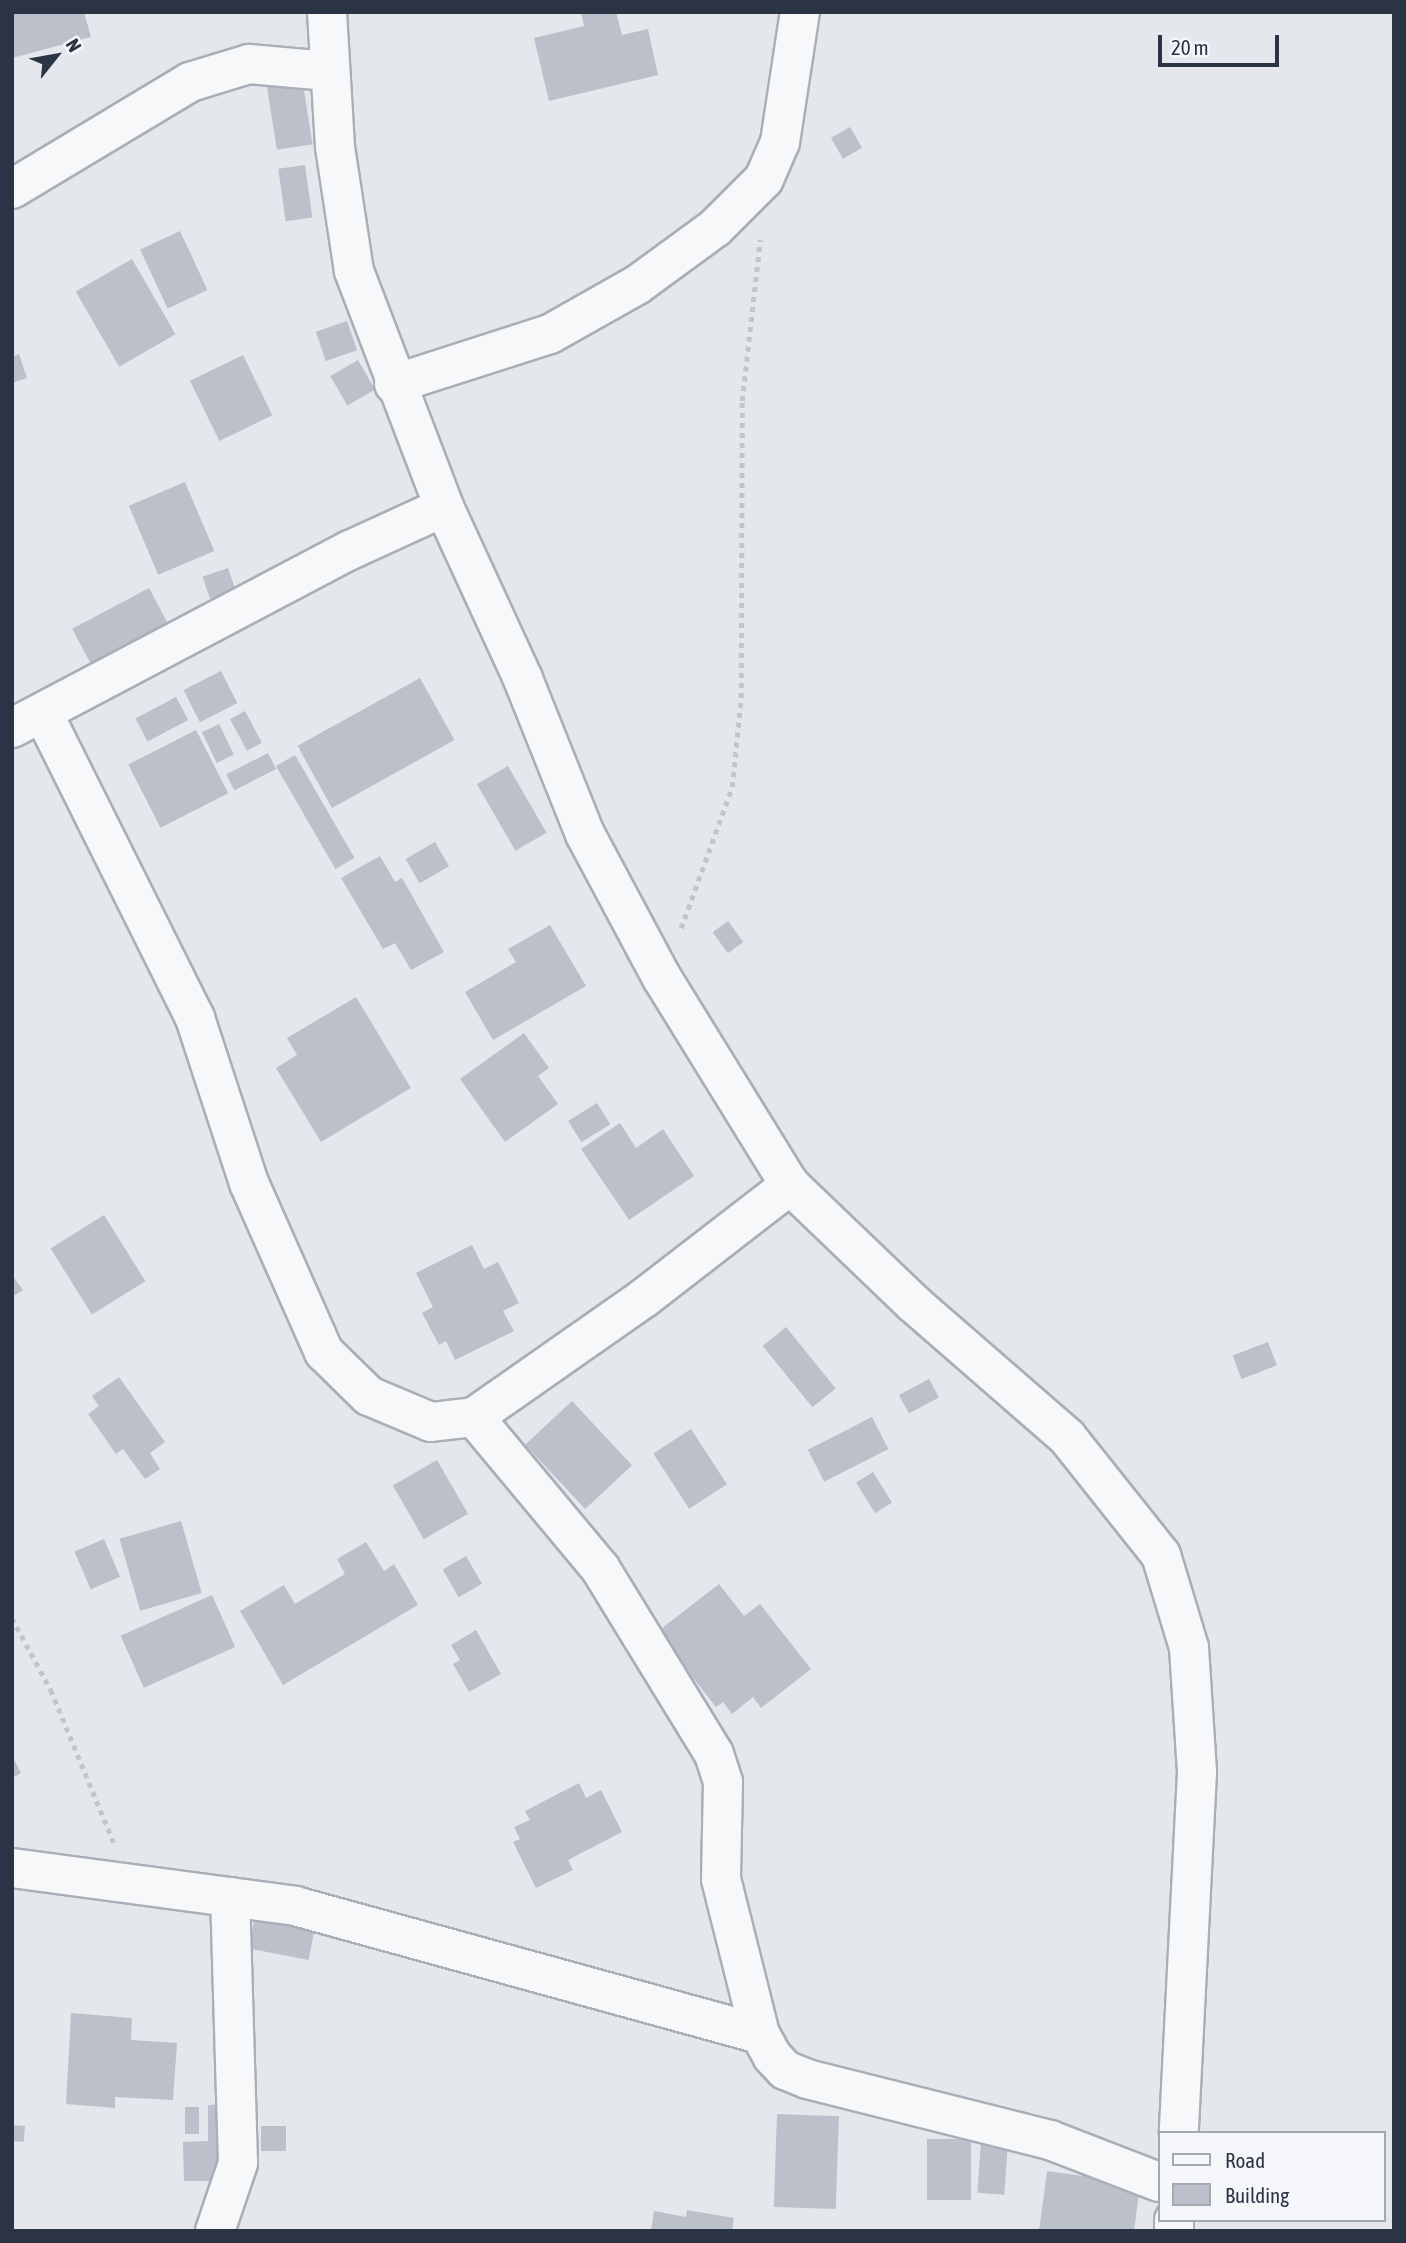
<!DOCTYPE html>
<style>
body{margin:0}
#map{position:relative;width:1406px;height:2243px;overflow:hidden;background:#e4e7ec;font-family:"Asap Condensed",sans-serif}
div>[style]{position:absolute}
.building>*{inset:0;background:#bbc0ca;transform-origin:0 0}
.path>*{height:4.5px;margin-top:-2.25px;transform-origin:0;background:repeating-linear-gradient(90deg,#c2c5cb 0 5px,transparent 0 10px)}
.roads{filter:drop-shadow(2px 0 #a9aeb7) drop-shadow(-2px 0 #a9aeb7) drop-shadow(0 2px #a9aeb7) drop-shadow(0 -2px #a9aeb7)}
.minor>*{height:38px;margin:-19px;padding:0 19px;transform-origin:19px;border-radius:19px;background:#f7f8fa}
span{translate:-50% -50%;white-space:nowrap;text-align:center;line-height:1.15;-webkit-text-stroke:5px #f4f6f9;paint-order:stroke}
.frame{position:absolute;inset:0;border:14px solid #2b3445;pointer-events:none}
.legend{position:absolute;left:1158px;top:2131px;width:228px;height:91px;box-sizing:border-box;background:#f4f6f9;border:2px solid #a4a8b1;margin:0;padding:9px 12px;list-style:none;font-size:21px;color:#2b3445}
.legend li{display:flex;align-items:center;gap:14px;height:35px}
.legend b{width:35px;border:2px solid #a4a8b1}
.north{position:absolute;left:21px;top:21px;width:70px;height:70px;-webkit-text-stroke:5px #f4f6f9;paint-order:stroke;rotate:59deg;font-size:19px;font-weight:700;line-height:28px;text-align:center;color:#2b3445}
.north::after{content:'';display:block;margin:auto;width:24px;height:32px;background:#2b3445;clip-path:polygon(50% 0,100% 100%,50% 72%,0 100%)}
.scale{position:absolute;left:1158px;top:35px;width:121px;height:32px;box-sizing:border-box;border:4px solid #2b3445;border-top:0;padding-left:9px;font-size:21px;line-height:24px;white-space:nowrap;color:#2b3445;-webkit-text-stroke:5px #f4f6f9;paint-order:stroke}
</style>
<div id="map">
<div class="building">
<i style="clip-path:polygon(12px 12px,84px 12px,91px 37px,12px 58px)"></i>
<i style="clip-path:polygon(581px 12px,616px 12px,622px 35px,648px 29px,658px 75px,549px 101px,534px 38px,584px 26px)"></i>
<i style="left:302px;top:78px;width:67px;height:36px;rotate:81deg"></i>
<i style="left:850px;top:127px;width:24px;height:22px;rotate:60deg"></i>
<i style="left:305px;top:165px;width:53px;height:27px;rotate:82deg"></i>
<i style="left:180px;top:231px;width:65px;height:44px;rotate:65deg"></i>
<i style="left:132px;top:259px;width:87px;height:65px;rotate:60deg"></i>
<i style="left:347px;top:321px;width:31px;height:33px;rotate:71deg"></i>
<i style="clip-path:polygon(19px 354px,27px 378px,12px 383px,12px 357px)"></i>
<i style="left:243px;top:355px;width:67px;height:59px;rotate:64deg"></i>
<i style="left:358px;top:360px;width:34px;height:32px;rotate:60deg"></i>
<i style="left:185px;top:482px;width:75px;height:61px;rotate:67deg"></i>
<i style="left:228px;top:568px;width:24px;height:27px;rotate:71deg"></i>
<i style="left:149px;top:588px;width:51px;height:87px;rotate:62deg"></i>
<i style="left:221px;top:671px;width:36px;height:42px;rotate:63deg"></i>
<i style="left:420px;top:678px;width:71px;height:140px;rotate:61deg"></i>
<i style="left:176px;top:697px;width:26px;height:46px;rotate:62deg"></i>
<i style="left:245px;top:711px;width:36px;height:17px;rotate:62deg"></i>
<i style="left:219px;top:724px;width:34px;height:19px;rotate:64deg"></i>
<i style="left:196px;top:730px;width:71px;height:76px;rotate:63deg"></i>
<i style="left:268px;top:753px;width:18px;height:47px;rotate:63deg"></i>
<i style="left:295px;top:755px;width:119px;height:22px;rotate:60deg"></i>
<i style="left:508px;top:766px;width:77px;height:36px;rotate:60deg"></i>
<i style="left:435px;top:842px;width:28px;height:34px;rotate:60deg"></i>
<i style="clip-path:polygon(380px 856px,395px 882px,402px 878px,444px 952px,411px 970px,395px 943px,383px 949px,341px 878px)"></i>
<i style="left:728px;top:921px;width:26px;height:19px;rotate:54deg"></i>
<i style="clip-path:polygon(550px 925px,586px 986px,493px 1040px,465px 992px,516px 962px,508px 949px)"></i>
<i style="clip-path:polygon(356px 997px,411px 1088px,321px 1142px,276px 1068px,297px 1055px,287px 1038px)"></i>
<i style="clip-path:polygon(524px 1033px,549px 1068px,538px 1076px,558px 1104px,505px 1142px,460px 1079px)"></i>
<i style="left:597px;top:1103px;width:25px;height:34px;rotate:58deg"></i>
<i style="clip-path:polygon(620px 1123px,636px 1148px,663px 1129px,694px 1176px,629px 1220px,581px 1149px)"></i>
<i style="left:104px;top:1215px;width:78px;height:63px;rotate:58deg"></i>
<i style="clip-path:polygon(472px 1245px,484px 1269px,498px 1262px,519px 1303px,503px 1311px,514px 1331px,455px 1360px,446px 1341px,439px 1345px,422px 1313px,433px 1307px,416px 1273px)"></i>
<i style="clip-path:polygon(12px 1275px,23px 1290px,12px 1297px)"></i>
<i style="left:786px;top:1327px;width:79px;height:30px;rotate:51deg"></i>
<i style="left:1268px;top:1342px;width:25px;height:38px;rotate:69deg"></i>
<i style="clip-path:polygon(119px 1377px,165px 1442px,150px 1453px,160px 1469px,145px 1479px,123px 1449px,116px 1454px,88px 1414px,99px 1406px,92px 1396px)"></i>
<i style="left:929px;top:1379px;width:21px;height:34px;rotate:62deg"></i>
<i style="left:572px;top:1401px;width:88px;height:64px;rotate:47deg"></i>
<i style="left:872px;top:1417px;width:36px;height:72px;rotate:63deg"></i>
<i style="left:691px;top:1429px;width:66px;height:45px;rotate:57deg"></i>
<i style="left:437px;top:1460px;width:62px;height:51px;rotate:60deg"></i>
<i style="left:873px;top:1472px;width:36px;height:20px;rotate:58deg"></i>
<i style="left:181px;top:1521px;width:75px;height:64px;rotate:74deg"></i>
<i style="left:104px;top:1539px;width:41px;height:32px;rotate:67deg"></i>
<i style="clip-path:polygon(366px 1542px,384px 1571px,394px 1564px,418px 1605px,283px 1685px,240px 1611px,284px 1585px,295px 1604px,345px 1574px,337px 1559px)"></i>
<i style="left:466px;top:1556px;width:32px;height:27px;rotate:60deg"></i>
<i style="clip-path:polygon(719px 1584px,744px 1616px,760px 1604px,811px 1669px,761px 1708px,753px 1697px,732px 1714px,723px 1702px,716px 1707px,657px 1632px)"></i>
<i style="left:212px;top:1595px;width:57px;height:100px;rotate:66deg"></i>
<i style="clip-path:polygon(476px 1630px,501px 1674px,469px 1692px,453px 1664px,460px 1660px,451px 1645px)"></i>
<i style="clip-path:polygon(12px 1756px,21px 1773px,12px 1778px)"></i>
<i style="clip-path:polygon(579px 1783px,586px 1798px,601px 1790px,622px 1832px,568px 1860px,573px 1870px,536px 1888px,513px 1842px,520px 1839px,514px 1827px,530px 1820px,525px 1811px)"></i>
<i style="left:255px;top:1916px;width:61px;height:33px;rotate:11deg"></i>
<i style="clip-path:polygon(71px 2013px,132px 2018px,131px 2040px,177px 2043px,173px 2100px,115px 2097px,115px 2108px,66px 2104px)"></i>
<i style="clip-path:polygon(228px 2104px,229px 2181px,184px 2181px,183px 2142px,208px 2141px,208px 2105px)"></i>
<i style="left:185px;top:2107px;width:14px;height:27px"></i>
<i style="left:777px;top:2114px;width:62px;height:93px;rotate:2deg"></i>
<i style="left:12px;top:2125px;width:13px;height:16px;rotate:4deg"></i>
<i style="left:261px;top:2126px;width:25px;height:25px"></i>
<i style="left:927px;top:2139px;width:44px;height:61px"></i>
<i style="left:981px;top:2141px;width:27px;height:52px;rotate:4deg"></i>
<i style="clip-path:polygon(1047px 2171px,1140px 2184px,1134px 2231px,1039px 2231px)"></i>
<i style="clip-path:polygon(687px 2210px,734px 2218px,732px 2231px,651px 2231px,654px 2211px,686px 2217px)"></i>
</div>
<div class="path">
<i style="left:681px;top:928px;width:150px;rotate:-70.1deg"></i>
<i style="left:732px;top:787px;width:89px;rotate:-84.2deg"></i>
<i style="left:741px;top:698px;width:297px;rotate:-89.8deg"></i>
<i style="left:742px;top:401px;width:162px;rotate:-83.6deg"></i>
<i style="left:12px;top:1618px;width:82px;rotate:61.6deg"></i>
<i style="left:51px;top:1690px;width:165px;rotate:67.6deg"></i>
</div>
<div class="roads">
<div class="minor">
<i style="left:327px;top:12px;width:135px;rotate:86.6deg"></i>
<i style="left:335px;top:147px;width:125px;rotate:81.3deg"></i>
<i style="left:354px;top:271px;width:253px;rotate:69.1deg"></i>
<i style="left:444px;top:507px;width:189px;rotate:65.3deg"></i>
<i style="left:523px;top:679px;width:167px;rotate:68.2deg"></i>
<i style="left:585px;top:834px;width:163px;rotate:61.9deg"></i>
<i style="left:662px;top:978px;width:243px;rotate:58.3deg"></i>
<i style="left:790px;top:1185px;width:170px;rotate:43.8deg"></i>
<i style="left:913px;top:1303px;width:204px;rotate:41deg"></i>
<i style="left:1067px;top:1437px;width:151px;rotate:51.5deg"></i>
<i style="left:1161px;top:1555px;width:97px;rotate:73.2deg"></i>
<i style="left:1189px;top:1648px;width:124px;rotate:86.3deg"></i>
<i style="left:1197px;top:1772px;width:361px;rotate:92.9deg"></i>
<i style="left:12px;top:189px;width:208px;rotate:-31deg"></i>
<i style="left:190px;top:82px;width:62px;rotate:-17deg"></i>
<i style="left:249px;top:64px;width:79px;rotate:5.1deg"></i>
<i style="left:394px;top:384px;width:164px;rotate:-17.8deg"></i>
<i style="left:550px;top:334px;width:100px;rotate:-29.4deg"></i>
<i style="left:637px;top:285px;width:97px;rotate:-36.2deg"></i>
<i style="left:715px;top:228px;width:69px;rotate:-45deg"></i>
<i style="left:764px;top:179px;width:40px;rotate:-66.6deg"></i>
<i style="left:780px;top:142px;width:132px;rotate:-81.3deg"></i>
<i style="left:43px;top:713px;width:341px;rotate:63.5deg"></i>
<i style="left:195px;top:1018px;width:174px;rotate:71.9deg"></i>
<i style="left:249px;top:1183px;width:185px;rotate:66.1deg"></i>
<i style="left:324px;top:1352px;width:63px;rotate:44.4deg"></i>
<i style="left:369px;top:1396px;width:67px;rotate:22.8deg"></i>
<i style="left:431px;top:1422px;width:43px;rotate:-6.6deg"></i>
<i style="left:474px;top:1417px;width:208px;rotate:-35deg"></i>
<i style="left:644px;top:1298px;width:185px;rotate:-37.7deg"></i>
<i style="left:12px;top:728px;width:382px;rotate:-27.8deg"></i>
<i style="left:350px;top:550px;width:103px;rotate:-24.6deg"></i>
<i style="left:474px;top:1417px;width:197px;rotate:50.2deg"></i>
<i style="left:600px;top:1568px;width:218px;rotate:58.5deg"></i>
<i style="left:714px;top:1754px;width:29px;rotate:72deg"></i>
<i style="left:723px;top:1782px;width:97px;rotate:91.2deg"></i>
<i style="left:721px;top:1879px;width:160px;rotate:75.9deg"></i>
<i style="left:760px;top:2034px;width:25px;rotate:61deg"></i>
<i style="left:772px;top:2056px;width:19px;rotate:47deg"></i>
<i style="left:785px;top:2070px;width:24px;rotate:22deg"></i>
<i style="left:807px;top:2079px;width:251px;rotate:14.1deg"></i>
<i style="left:1050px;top:2140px;width:117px;rotate:21.1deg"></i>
<i style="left:12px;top:1868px;width:286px;rotate:7.6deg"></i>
<i style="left:295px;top:1906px;width:482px;rotate:15.4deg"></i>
<i style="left:215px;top:2231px;width:72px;rotate:-71.3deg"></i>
<i style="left:238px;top:2163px;width:266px;rotate:-91.7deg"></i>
<i style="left:1174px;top:2231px;width:11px;rotate:-90deg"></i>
</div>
</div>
<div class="frame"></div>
<ul class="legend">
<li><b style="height:9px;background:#f7f8fa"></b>Road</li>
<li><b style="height:19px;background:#bbc0ca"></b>Building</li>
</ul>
<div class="north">N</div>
<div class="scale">20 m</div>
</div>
